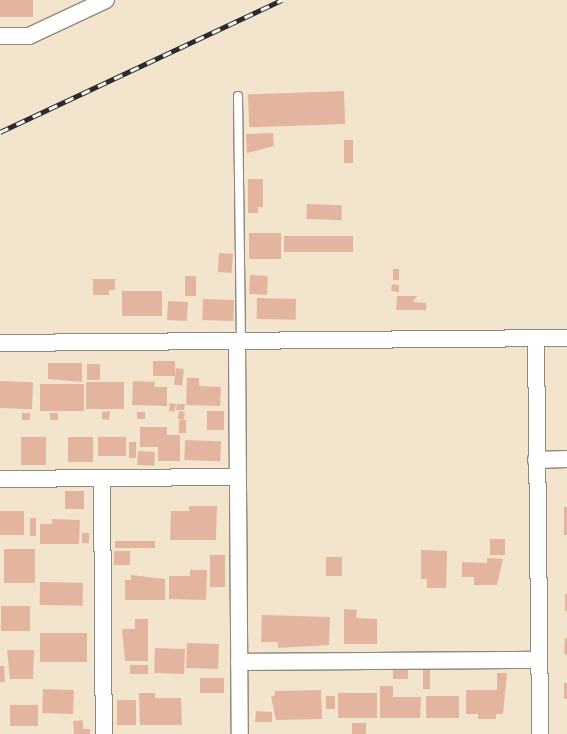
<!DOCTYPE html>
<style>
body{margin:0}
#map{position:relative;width:567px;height:734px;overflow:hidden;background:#f3e4cd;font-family:"Comic Neue",sans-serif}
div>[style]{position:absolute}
.building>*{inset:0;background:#e4b59e;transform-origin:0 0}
.roads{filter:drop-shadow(1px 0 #8f887c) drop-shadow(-1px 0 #8f887c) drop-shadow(0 1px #8f887c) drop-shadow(0 -1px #8f887c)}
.service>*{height:8px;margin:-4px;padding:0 4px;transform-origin:4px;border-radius:4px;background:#fff}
.minor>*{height:16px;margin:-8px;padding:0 8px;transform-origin:8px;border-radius:8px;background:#fff}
.rail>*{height:4.5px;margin-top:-2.25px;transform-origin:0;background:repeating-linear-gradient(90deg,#f6f6f2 0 9px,#2b2b2b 0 18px);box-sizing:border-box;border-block:1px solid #2b2b2b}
span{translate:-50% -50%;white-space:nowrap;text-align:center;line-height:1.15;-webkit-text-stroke:4px #f6f6f2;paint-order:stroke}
</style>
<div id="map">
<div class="building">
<i style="left:0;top:0;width:33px;height:17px"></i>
<i style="left:344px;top:91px;width:33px;height:96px;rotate:88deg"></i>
<i style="clip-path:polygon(273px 133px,274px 146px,247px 153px,246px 134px)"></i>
<i style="left:344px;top:140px;width:9px;height:23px"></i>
<i style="clip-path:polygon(248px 179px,263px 179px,263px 207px,258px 207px,258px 213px,248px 213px)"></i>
<i style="left:307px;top:204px;width:35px;height:15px;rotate:2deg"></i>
<i style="left:249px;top:233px;width:32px;height:26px"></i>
<i style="left:284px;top:236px;width:69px;height:16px"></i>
<i style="left:219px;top:253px;width:14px;height:19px;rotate:4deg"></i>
<i style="left:393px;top:269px;width:6px;height:11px"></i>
<i style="left:250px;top:275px;width:18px;height:19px;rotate:3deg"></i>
<i style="left:185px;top:276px;width:11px;height:20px"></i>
<i style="clip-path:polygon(93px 279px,115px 279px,115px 290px,109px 290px,109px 295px,93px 295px)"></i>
<i style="clip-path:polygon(392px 284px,399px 285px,399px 292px,391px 291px)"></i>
<i style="left:122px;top:291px;width:40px;height:25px"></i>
<i style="clip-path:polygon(397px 296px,417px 296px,413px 302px,426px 303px,426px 310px,396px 310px)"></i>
<i style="left:257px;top:298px;width:39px;height:21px;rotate:1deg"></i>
<i style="left:203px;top:299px;width:31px;height:21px;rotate:2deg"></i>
<i style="left:168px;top:301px;width:20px;height:19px;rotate:3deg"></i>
<i style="left:153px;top:361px;width:22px;height:15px"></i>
<i style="clip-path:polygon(48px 363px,82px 363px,82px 382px,48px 379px)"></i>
<i style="left:87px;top:364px;width:13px;height:16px"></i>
<i style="left:176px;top:368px;width:8px;height:17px;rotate:7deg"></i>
<i style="clip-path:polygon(187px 378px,199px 378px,199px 386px,221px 387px,220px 406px,186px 405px)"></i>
<i style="left:0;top:381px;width:33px;height:27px;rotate:2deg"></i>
<i style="clip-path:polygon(133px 381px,155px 382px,154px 387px,167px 387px,167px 406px,132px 405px)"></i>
<i style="left:86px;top:382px;width:38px;height:27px"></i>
<i style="left:84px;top:384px;width:27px;height:44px;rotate:90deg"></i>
<i style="left:170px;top:403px;width:6px;height:8px;rotate:9deg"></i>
<i style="clip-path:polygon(177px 404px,185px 404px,184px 410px,176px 410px)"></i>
<i style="clip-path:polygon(110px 411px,109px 420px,102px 419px,102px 412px)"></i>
<i style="left:179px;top:411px;width:6px;height:8px;rotate:9deg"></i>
<i style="left:207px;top:411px;width:17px;height:19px"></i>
<i style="left:137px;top:412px;width:8px;height:7px"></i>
<i style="left:22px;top:413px;width:8px;height:7px"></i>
<i style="left:50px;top:413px;width:8px;height:7px"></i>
<i style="left:179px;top:420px;width:7px;height:13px"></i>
<i style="clip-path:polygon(140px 427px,167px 427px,167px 435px,180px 435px,180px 461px,158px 461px,158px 447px,140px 447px)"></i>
<i style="left:21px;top:437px;width:25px;height:28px"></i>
<i style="left:68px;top:437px;width:25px;height:25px"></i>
<i style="left:98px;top:437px;width:28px;height:19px"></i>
<i style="left:185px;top:440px;width:36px;height:20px;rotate:2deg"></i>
<i style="left:129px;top:442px;width:7px;height:16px"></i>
<i style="left:138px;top:451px;width:17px;height:14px;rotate:3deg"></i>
<i style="left:65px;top:491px;width:19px;height:18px"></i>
<i style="clip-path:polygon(189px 506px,217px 506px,216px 540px,170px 540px,171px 511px,189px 511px)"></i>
<i style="left:564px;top:507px;width:3px;height:28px"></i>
<i style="left:0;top:511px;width:24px;height:24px"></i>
<i style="left:30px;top:518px;width:6px;height:18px"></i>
<i style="clip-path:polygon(52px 519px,80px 520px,79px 544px,40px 544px,40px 524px,52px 524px)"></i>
<i style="left:82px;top:533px;width:7px;height:10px"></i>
<i style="left:490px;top:539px;width:15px;height:16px"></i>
<i style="left:115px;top:541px;width:40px;height:7px"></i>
<i style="left:4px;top:549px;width:31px;height:34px"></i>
<i style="clip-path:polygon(421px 550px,447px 551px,446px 588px,427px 588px,427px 579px,421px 579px)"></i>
<i style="left:114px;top:551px;width:16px;height:14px"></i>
<i style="left:210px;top:555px;width:15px;height:32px"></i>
<i style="left:326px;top:557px;width:16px;height:19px"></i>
<i style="clip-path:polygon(487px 558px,503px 559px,497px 585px,474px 585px,474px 577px,462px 577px,462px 562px,487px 563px)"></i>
<i style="clip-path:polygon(190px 570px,207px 570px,206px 600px,169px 599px,169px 576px,190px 576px)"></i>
<i style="clip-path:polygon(131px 575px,165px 579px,165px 600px,125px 600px,125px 580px,131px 580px)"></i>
<i style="left:40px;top:582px;width:43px;height:23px;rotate:1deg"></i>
<i style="left:565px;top:594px;width:2px;height:17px"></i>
<i style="left:1px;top:606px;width:29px;height:25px"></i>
<i style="clip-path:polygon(344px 609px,357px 610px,356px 618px,377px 619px,377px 644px,344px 644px)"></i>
<i style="clip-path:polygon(262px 615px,330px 617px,329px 645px,278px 648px,278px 642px,261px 642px)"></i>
<i style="clip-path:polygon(135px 619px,148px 619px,148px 661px,125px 661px,122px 629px,135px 629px)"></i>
<i style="left:40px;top:633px;width:47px;height:29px"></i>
<i style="clip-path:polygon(565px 638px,567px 638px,567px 655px,564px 654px)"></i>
<i style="left:187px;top:643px;width:32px;height:25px;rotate:2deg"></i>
<i style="left:155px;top:648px;width:30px;height:25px;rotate:2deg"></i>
<i style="clip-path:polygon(7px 650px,34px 650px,33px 679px,10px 679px)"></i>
<i style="left:130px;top:665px;width:18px;height:9px"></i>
<i style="clip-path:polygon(0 666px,4px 666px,5px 682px,0 682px)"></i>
<i style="left:423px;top:669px;width:7px;height:20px"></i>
<i style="left:393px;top:670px;width:15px;height:9px"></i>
<i style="clip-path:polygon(497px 673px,507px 673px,503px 714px,496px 714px,496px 719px,478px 719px,478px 714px,466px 714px,466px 690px,497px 690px)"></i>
<i style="left:200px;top:678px;width:24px;height:15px"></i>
<i style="left:564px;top:683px;width:3px;height:16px"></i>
<i style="clip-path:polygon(380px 686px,393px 686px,393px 697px,421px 697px,420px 718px,380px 718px)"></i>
<i style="left:43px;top:689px;width:31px;height:24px;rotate:2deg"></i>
<i style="clip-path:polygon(321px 690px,322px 719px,276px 720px,271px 696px,275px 696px,275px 691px)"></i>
<i style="clip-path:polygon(139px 693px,155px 693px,155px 698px,181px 698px,182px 725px,140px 725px)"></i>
<i style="left:338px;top:693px;width:39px;height:25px"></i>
<i style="left:326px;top:696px;width:9px;height:13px"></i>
<i style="left:426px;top:696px;width:33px;height:22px"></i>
<i style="left:117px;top:700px;width:19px;height:25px"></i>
<i style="left:10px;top:705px;width:28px;height:21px"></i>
<i style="clip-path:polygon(256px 711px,272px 712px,272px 722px,255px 722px)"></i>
<i style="clip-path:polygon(83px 720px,83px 729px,90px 729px,90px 734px,74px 734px,73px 721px)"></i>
<i style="left:352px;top:723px;width:14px;height:11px"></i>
</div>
<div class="roads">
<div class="service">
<i style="left:238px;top:96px;width:246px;rotate:89.3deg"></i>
</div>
<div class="minor">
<i style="left:0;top:36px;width:29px"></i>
<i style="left:29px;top:36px;width:85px;rotate:-25.1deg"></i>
<i style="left:536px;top:338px;width:396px;rotate:89.4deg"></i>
<i style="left:237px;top:342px;width:392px;rotate:89.6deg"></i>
<i style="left:0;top:343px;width:567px;rotate:-0.51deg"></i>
<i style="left:536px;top:460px;width:31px;rotate:-2deg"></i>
<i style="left:102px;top:478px;width:256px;rotate:89.6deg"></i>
<i style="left:0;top:479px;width:237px;rotate:-0.5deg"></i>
<i style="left:239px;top:662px;width:300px;rotate:-0.4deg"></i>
</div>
</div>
<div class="rail">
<i style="left:0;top:132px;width:311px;rotate:-25.1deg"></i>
</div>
</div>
